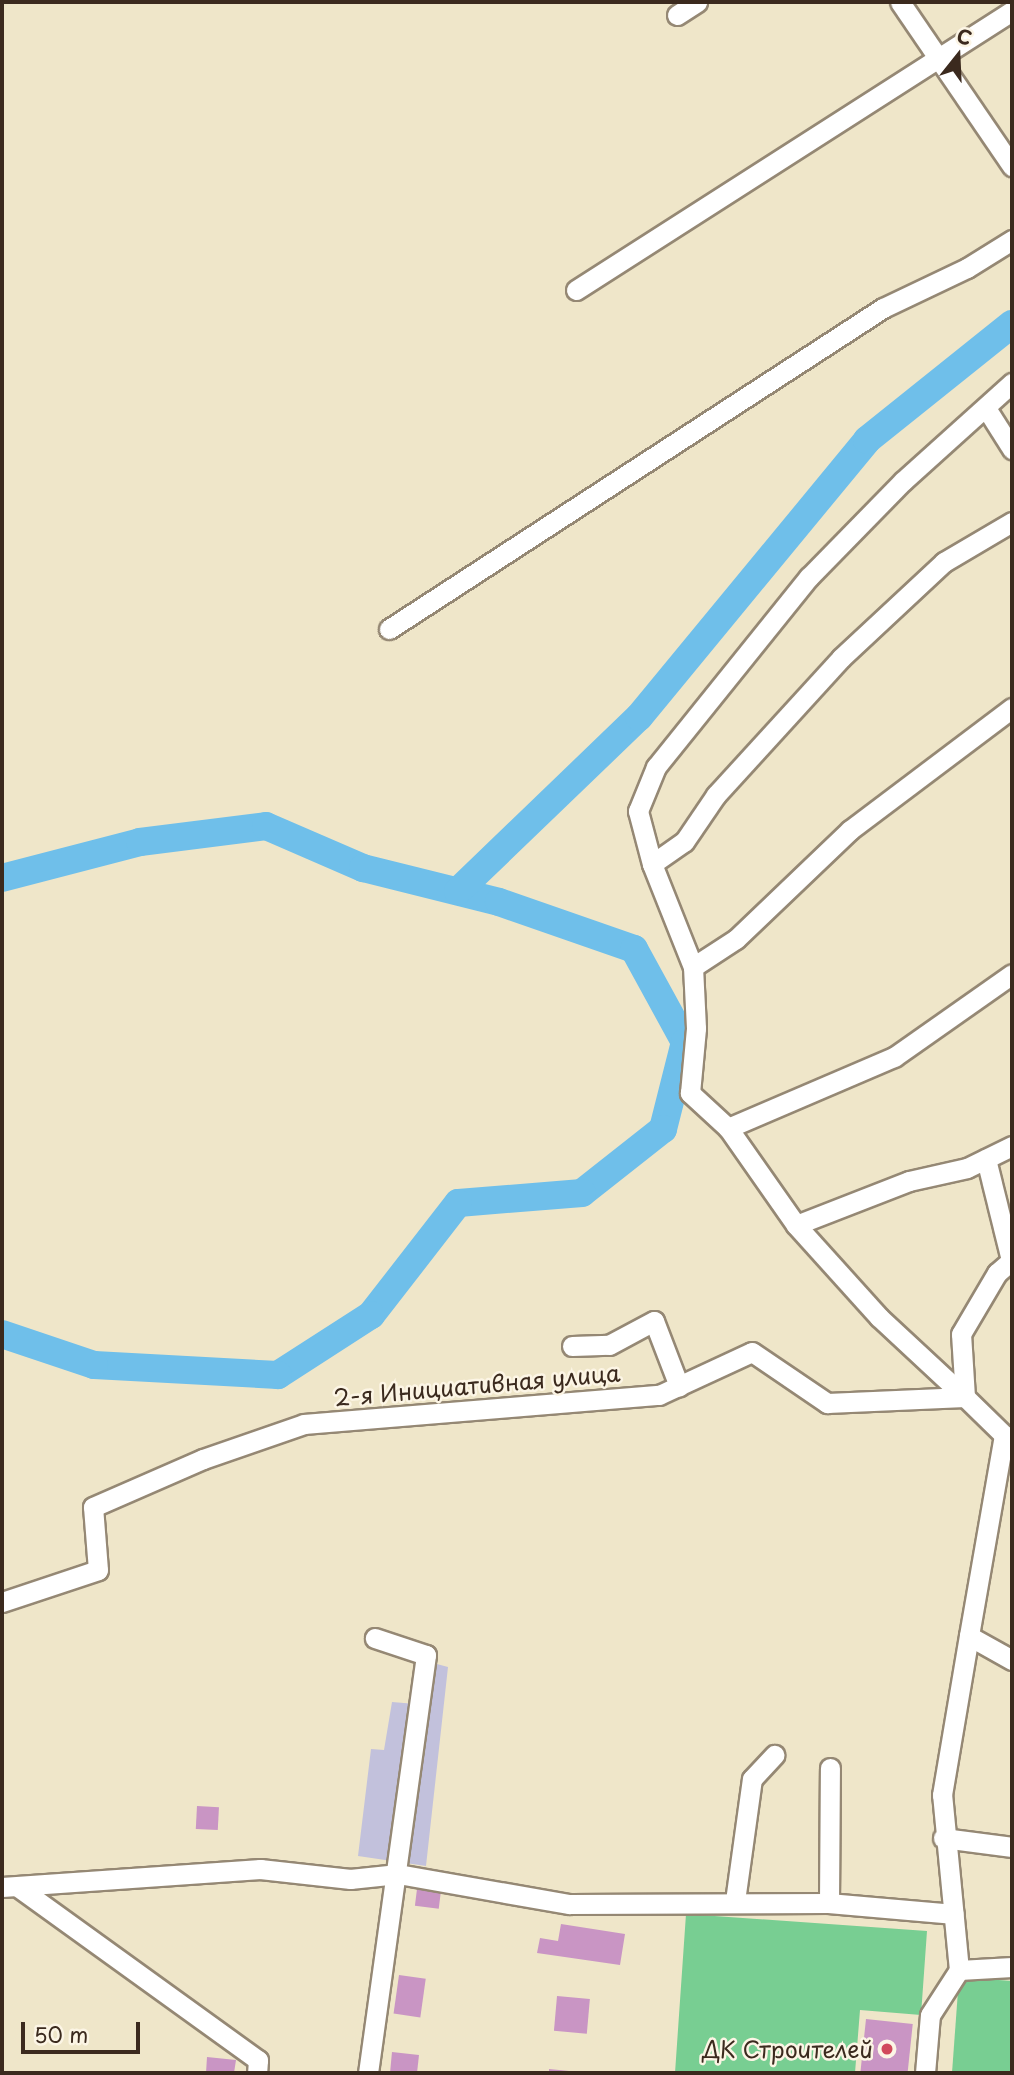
<!DOCTYPE html>
<meta charset="utf-8">
<style>
body{margin:0}
#map{position:relative;width:1014px;height:2075px;overflow:hidden;background:#efe6c9;font-family:"Playpen Sans",sans-serif}
div>[style]{position:absolute}
.industrial>*{inset:0;background:#c2c1dc}
.green>*{inset:0;background:#78ce92}
.river>*{height:28px;margin:-14px;padding:0 14px;transform-origin:14px;border-radius:14px;background:#6fbfea}
.building>*{inset:0;background:#c995c4;transform-origin:0 0}
.roads{filter:drop-shadow(2px 0 #958874) drop-shadow(-2px 0 #958874) drop-shadow(0 2px #958874) drop-shadow(0 -2px #958874)}
.minor>*{height:19px;margin:-9.5px;padding:0 9.5px;transform-origin:9.5px;border-radius:9.5px;background:#fff}
.dots>*{width:19px;height:19px;translate:-50% -50%;box-sizing:border-box;border:4px solid #fcf5e5;border-radius:50%}
span{translate:-50% -50%;white-space:nowrap;text-align:center;line-height:1.15;-webkit-text-stroke:5px #fcf5e5;paint-order:stroke}
.street-label{font-size:23px;color:#3b2a1e}
.poi-label{font-size:23px;color:#3b2a1e}
.right{translate:-100% -50%;text-align:right}
.frame{position:absolute;inset:0;border:4px solid #3b2a1e;pointer-events:none}
.north{position:absolute;left:923px;top:21px;width:70px;height:70px;-webkit-text-stroke:5px #fcf5e5;paint-order:stroke;rotate:18deg;font-size:19px;font-weight:700;line-height:28px;text-align:center;color:#3b2a1e}
.north::after{content:'';display:block;margin:auto;width:24px;height:32px;background:#3b2a1e;clip-path:polygon(50% 0,100% 100%,50% 72%,0 100%)}
.scale{position:absolute;left:21px;top:2022px;width:119px;height:32px;box-sizing:border-box;border:4px solid #3b2a1e;border-top:0;padding-left:9px;font-size:21px;line-height:24px;white-space:nowrap;color:#3b2a1e;-webkit-text-stroke:5px #fcf5e5;paint-order:stroke}
</style>
<div id="map">
<div class="industrial">
<i style="clip-path:polygon(433px 1663px,448px 1667px,426px 1866px,358px 1856px,371px 1749px,384px 1750px,392px 1702px,428px 1705px)"></i>
</div>
<div class="green">
<i style="clip-path:polygon(686px 1914px,927px 1931px,921px 2015px,860px 2010px,855px 2073px,675px 2073px)"></i>
<i style="clip-path:polygon(959px 1977px,1012px 1981px,1012px 2073px,952px 2073px)"></i>
</div>
<div class="river">
<i style="left:2px;top:878px;width:143px;rotate:-14.6deg"></i>
<i style="left:140px;top:842px;width:127px;rotate:-7.2deg"></i>
<i style="left:266px;top:826px;width:106px;rotate:23.4deg"></i>
<i style="left:363px;top:868px;width:140px;rotate:14deg"></i>
<i style="left:499px;top:902px;width:143px;rotate:19.2deg"></i>
<i style="left:634px;top:949px;width:106px;rotate:61.3deg"></i>
<i style="left:685px;top:1042px;width:90px;rotate:104.2deg"></i>
<i style="left:663px;top:1129px;width:103px;rotate:141.7deg"></i>
<i style="left:582px;top:1193px;width:124px;rotate:175.4deg"></i>
<i style="left:458px;top:1203px;width:142px;rotate:127.8deg"></i>
<i style="left:371px;top:1315px;width:111px;rotate:147.2deg"></i>
<i style="left:278px;top:1375px;width:184px;rotate:-176.9deg"></i>
<i style="left:94px;top:1365px;width:97px;rotate:-161.4deg"></i>
<i style="left:458px;top:891px;width:251px;rotate:-43.9deg"></i>
<i style="left:639px;top:717px;width:359px;rotate:-50.5deg"></i>
<i style="left:867px;top:440px;width:186px;rotate:-38.7deg"></i>
</div>
<div class="building">
<i style="left:197px;top:1806px;width:22px;height:23px;rotate:3deg"></i>
<i style="left:417px;top:1889px;width:24px;height:17px;rotate:7deg"></i>
<i style="clip-path:polygon(561px 1924px,625px 1934px,620px 1965px,537px 1953px,540px 1938px,558px 1941px)"></i>
<i style="left:399px;top:1975px;width:27px;height:39px;rotate:8deg"></i>
<i style="left:557px;top:1996px;width:33px;height:35px;rotate:5deg"></i>
<i style="left:866px;top:2019px;width:47px;height:54px;rotate:6deg"></i>
<i style="clip-path:polygon(392px 2052px,419px 2055px,417px 2073px,390px 2073px)"></i>
<i style="clip-path:polygon(207px 2057px,236px 2060px,234px 2073px,206px 2073px)"></i>
<i style="clip-path:polygon(549px 2069px,569px 2071px,569px 2073px,549px 2073px)"></i>
</div>
<div class="roads">
<div class="minor">
<i style="left:900px;top:2px;width:199px;rotate:55.7deg"></i>
<i style="left:677px;top:15px;width:24px;rotate:-33deg"></i>
<i style="left:576px;top:290px;width:518px;rotate:-32.62deg"></i>
<i style="left:986px;top:408px;width:49px;rotate:57.6deg"></i>
<i style="left:389px;top:629px;width:589px;rotate:-33.02deg"></i>
<i style="left:883px;top:308px;width:93px;rotate:-25.5deg"></i>
<i style="left:967px;top:268px;width:53px;rotate:-31.9deg"></i>
<i style="left:652px;top:864px;width:55px;rotate:-104.8deg"></i>
<i style="left:638px;top:811px;width:48px;rotate:-67.8deg"></i>
<i style="left:656px;top:767px;width:244px;rotate:-51.2deg"></i>
<i style="left:809px;top:577px;width:134px;rotate:-45.6deg"></i>
<i style="left:903px;top:481px;width:147px;rotate:-42deg"></i>
<i style="left:693px;top:967px;width:51px;rotate:-33.1deg"></i>
<i style="left:736px;top:939px;width:158px;rotate:-43.7deg"></i>
<i style="left:850px;top:830px;width:203px;rotate:-37deg"></i>
<i style="left:728px;top:1128px;width:181px;rotate:-23.2deg"></i>
<i style="left:894px;top:1057px;width:144px;rotate:-35.1deg"></i>
<i style="left:986px;top:1159px;width:104px;rotate:76.1deg"></i>
<i style="left:796px;top:1225px;width:121px;rotate:-21.3deg"></i>
<i style="left:909px;top:1181px;width:59px;rotate:-12.6deg"></i>
<i style="left:967px;top:1168px;width:50px;rotate:-26.1deg"></i>
<i style="left:572px;top:1346px;width:37px;rotate:-2deg"></i>
<i style="left:609px;top:1345px;width:51px;rotate:-28.1deg"></i>
<i style="left:654px;top:1321px;width:70px;rotate:69deg"></i>
<i style="left:965px;top:1397px;width:117px;rotate:-137.1deg"></i>
<i style="left:879px;top:1317px;width:124px;rotate:-132.1deg"></i>
<i style="left:796px;top:1225px;width:118px;rotate:-125deg"></i>
<i style="left:728px;top:1128px;width:52px;rotate:-137.4deg"></i>
<i style="left:690px;top:1093px;width:65px;rotate:-84.7deg"></i>
<i style="left:696px;top:1028px;width:61px;rotate:-92.8deg"></i>
<i style="left:693px;top:967px;width:111px;rotate:-111.7deg"></i>
<i style="left:652px;top:864px;width:39px;rotate:-35deg"></i>
<i style="left:684px;top:842px;width:57px;rotate:-55.8deg"></i>
<i style="left:716px;top:795px;width:185px;rotate:-47.6deg"></i>
<i style="left:841px;top:658px;width:141px;rotate:-43deg"></i>
<i style="left:944px;top:562px;width:79px;rotate:-30.5deg"></i>
<i style="left:965px;top:1397px;width:63px;rotate:-93.6deg"></i>
<i style="left:961px;top:1334px;width:71px;rotate:-59.5deg"></i>
<i style="left:997px;top:1273px;width:20px;rotate:-41deg"></i>
<i style="left:2px;top:1602px;width:101px;rotate:-18.4deg"></i>
<i style="left:98px;top:1570px;width:63px;rotate:-94.5deg"></i>
<i style="left:93px;top:1507px;width:120px;rotate:-23.6deg"></i>
<i style="left:203px;top:1459px;width:107px;rotate:-19.1deg"></i>
<i style="left:304px;top:1424px;width:356px;rotate:-4.7deg"></i>
<i style="left:659px;top:1395px;width:102px;rotate:-24.8deg"></i>
<i style="left:752px;top:1352px;width:91px;rotate:34.2deg"></i>
<i style="left:827px;top:1403px;width:138px;rotate:-2.5deg"></i>
<i style="left:965px;top:1397px;width:54px;rotate:44.3deg"></i>
<i style="left:1004px;top:1435px;width:204px;rotate:99.9deg"></i>
<i style="left:969px;top:1636px;width:49px;rotate:29.2deg"></i>
<i style="left:943px;top:1838px;width:70px;rotate:7.4deg"></i>
<i style="left:2px;top:1887px;width:259px;rotate:-4deg"></i>
<i style="left:260px;top:1869px;width:91px;rotate:6.3deg"></i>
<i style="left:350px;top:1879px;width:48px;rotate:-5.9deg"></i>
<i style="left:398px;top:1874px;width:174px;rotate:10deg"></i>
<i style="left:569px;top:1904px;width:260px;rotate:-0.2deg"></i>
<i style="left:829px;top:1903px;width:125px;rotate:5deg"></i>
<i style="left:18px;top:1887px;width:296px;rotate:35.8deg"></i>
<i style="left:258px;top:2060px;width:13px;rotate:94deg"></i>
<i style="left:735px;top:1901px;width:123px;rotate:-82.1deg"></i>
<i style="left:752px;top:1779px;width:33px;rotate:-47deg"></i>
<i style="left:829px;top:1903px;width:135px;rotate:-89.6deg"></i>
<i style="left:959px;top:1970px;width:176px;rotate:-95.5deg"></i>
<i style="left:942px;top:1795px;width:161px;rotate:-80.4deg"></i>
<i style="left:368px;top:2073px;width:422px;rotate:-82.1deg"></i>
<i style="left:426px;top:1655px;width:54px;rotate:-161.6deg"></i>
<i style="left:925px;top:2073px;width:58px;rotate:-85.1deg"></i>
<i style="left:930px;top:2015px;width:54px;rotate:-57.2deg"></i>
<i style="left:959px;top:1970px;width:53px;rotate:-3.2deg"></i>
</div>
</div>
<div class="dots">
<i style="left:887px;top:2049px;background:#d1495b"></i>
</div>
<div class="street-label">
<span style="left:477px;top:1385px;rotate:-5deg">2-я Инициативная улица</span>
</div>
<div class="poi-label">
<span class="right" style="left:873px;top:2049px">ДК Строителей</span>
</div>
<div class="frame"></div>
<div class="north">С</div>
<div class="scale">50 m</div>
</div>
